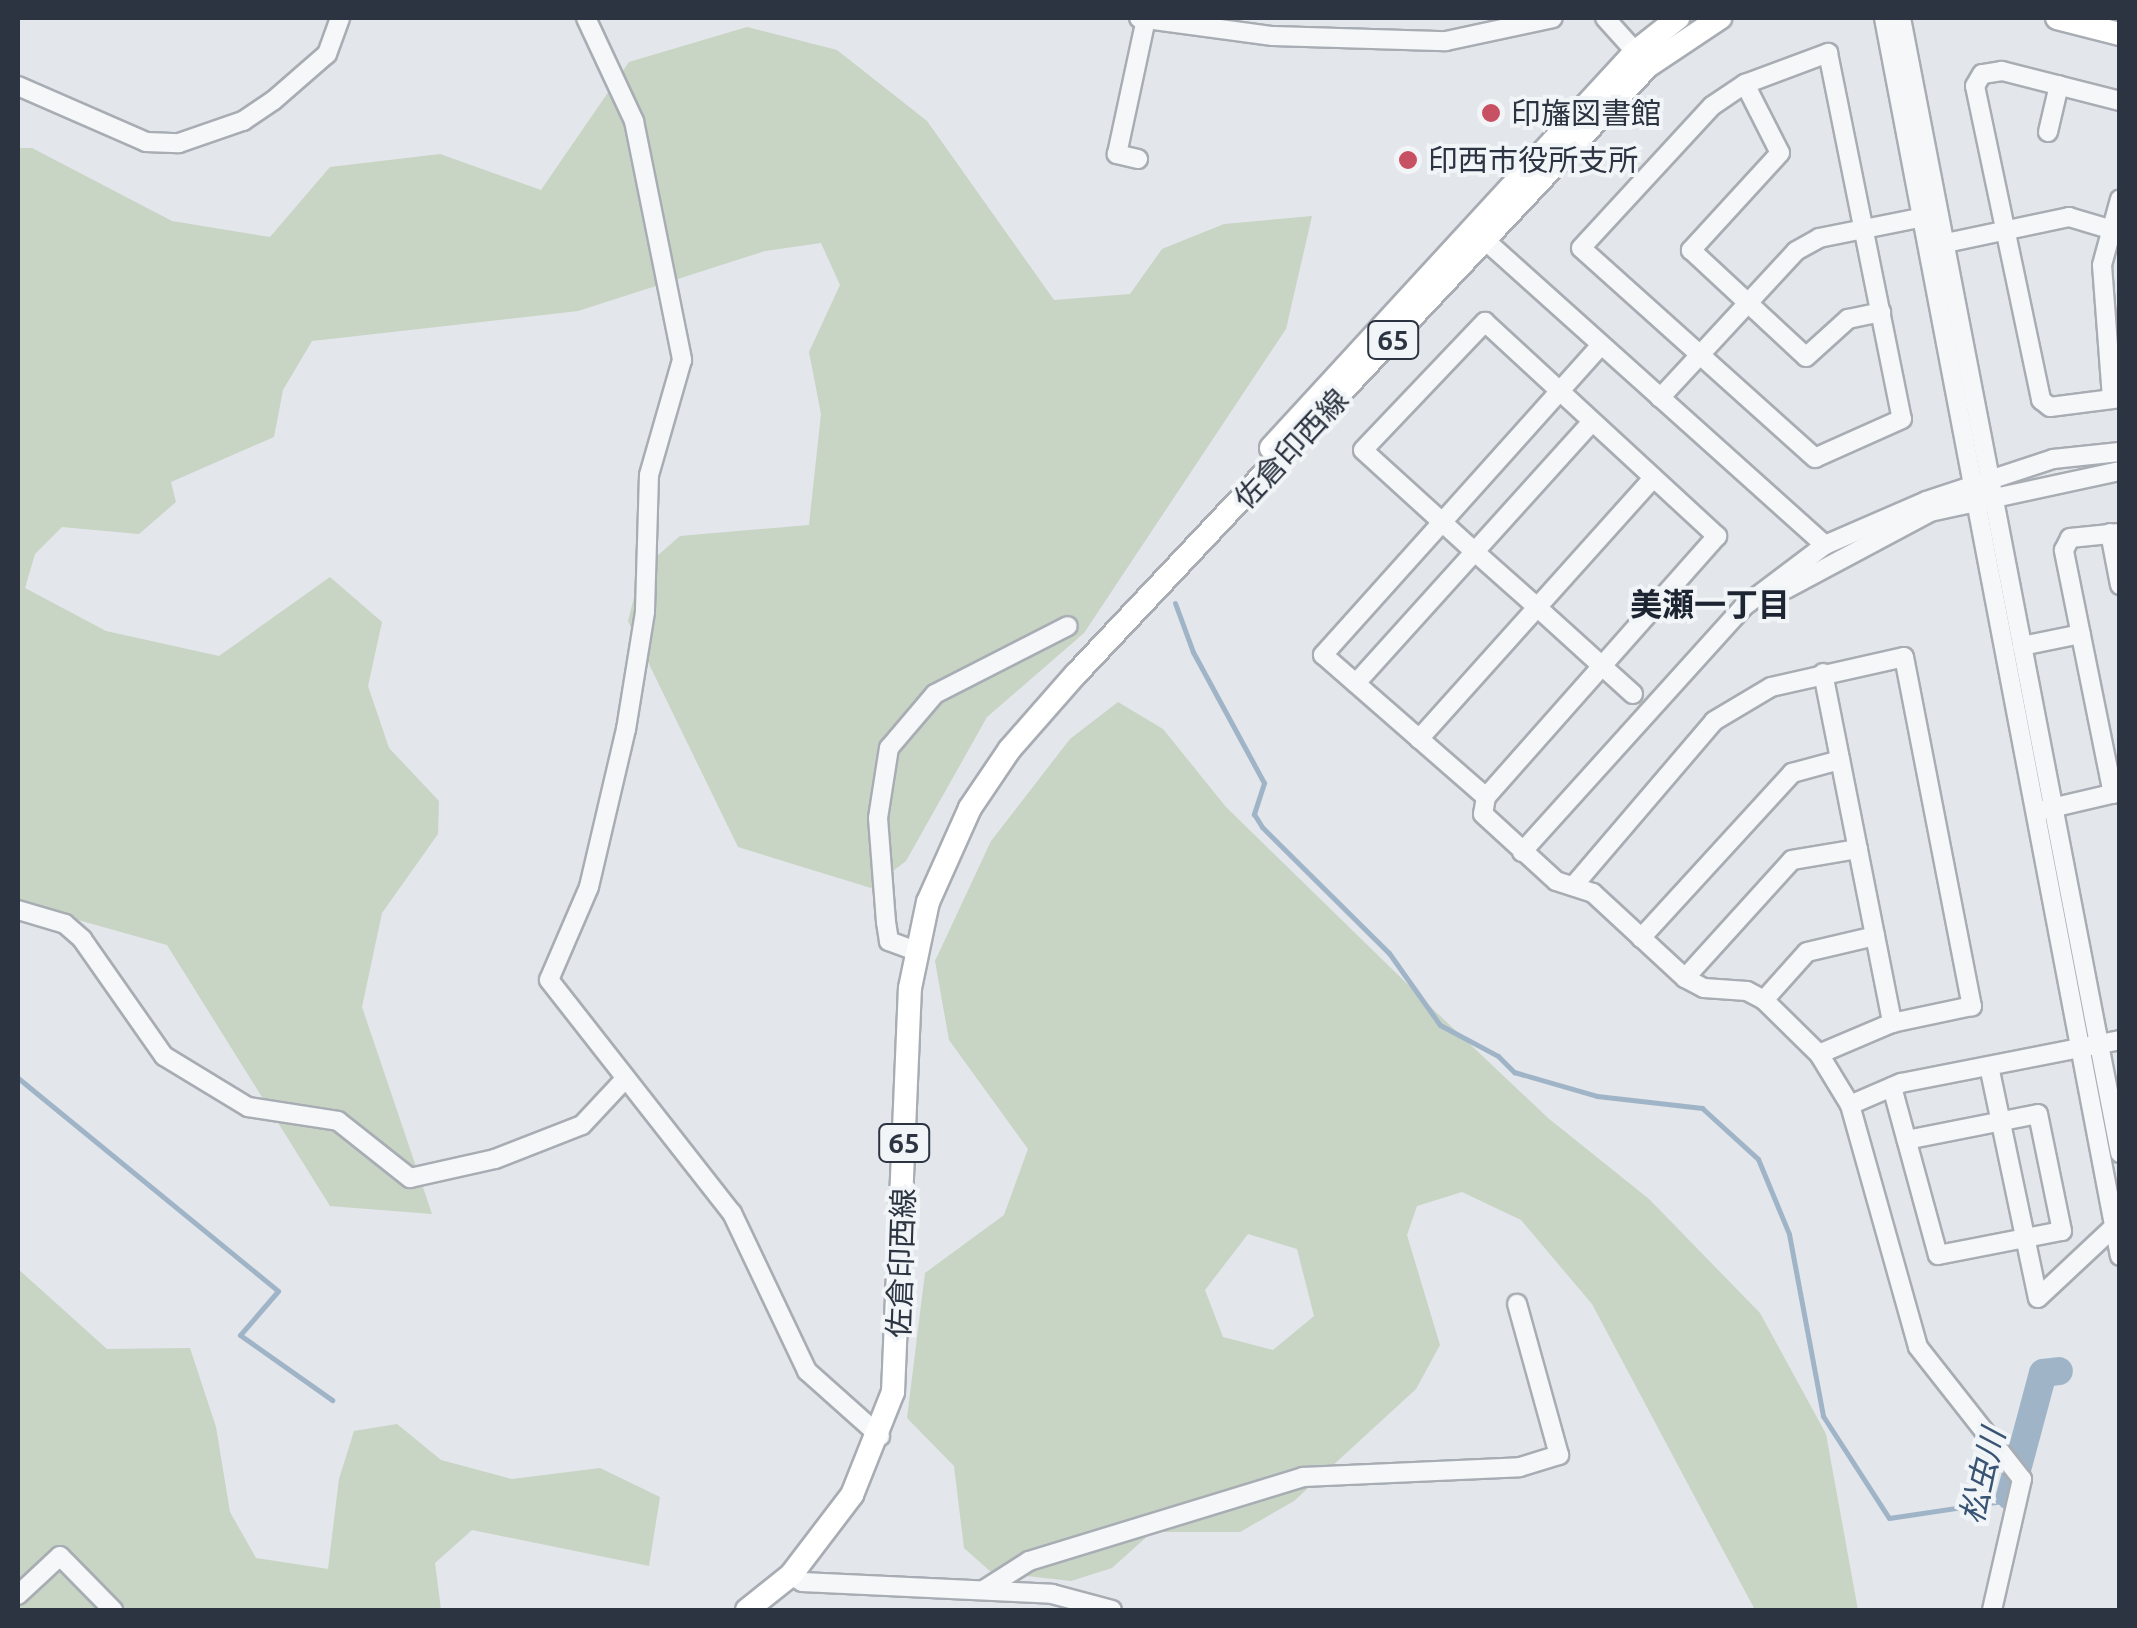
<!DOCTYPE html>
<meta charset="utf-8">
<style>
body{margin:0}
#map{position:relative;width:2137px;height:1628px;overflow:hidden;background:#e3e6ea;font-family:Ubuntu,"Noto Sans JP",sans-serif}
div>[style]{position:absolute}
.green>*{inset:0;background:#c8d4c4}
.stream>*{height:5px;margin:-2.5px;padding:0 2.5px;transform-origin:2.5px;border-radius:2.5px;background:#a0b4c8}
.river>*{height:28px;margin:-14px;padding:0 14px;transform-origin:14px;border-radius:14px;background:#a0b4c8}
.roads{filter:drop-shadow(2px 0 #a8adb4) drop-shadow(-2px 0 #a8adb4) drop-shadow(0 2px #a8adb4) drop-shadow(0 -2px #a8adb4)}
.minor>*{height:18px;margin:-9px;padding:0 9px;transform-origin:9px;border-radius:9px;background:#f5f7f9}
.major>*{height:22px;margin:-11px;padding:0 11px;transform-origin:11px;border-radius:11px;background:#fff}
.dots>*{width:28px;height:28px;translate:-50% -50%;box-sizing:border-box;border:5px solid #f2f5f8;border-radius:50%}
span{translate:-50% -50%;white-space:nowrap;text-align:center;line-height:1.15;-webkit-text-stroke:8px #f2f5f8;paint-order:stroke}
.shield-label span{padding:2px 8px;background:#f2f5f8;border:2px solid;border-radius:8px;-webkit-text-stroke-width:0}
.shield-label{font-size:28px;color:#2c3441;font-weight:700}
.poi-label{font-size:30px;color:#2c3441}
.left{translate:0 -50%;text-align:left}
.street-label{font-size:30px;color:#2c3441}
.neighbourhood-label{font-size:32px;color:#1e2532;font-weight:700}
.water-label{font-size:32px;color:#385373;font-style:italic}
.frame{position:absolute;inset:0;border:20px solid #2c3441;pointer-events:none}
</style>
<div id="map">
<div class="green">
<i style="clip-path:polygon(747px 27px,837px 50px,927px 121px,1054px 300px,1130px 294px,1162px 249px,1224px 224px,1312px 216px,1286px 329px,1084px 633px,987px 717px,906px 861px,871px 888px,738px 847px,628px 621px,641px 570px,680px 536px,809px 525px,821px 414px,809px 352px,840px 285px,821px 243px,765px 251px,578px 311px,312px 341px,283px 390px,274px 437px,171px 482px,176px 502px,139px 534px,62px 527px,35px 554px,25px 588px,106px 631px,219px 656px,330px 577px,382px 622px,368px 686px,389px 748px,439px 801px,438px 834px,382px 913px,362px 1007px,432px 1214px,330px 1206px,167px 945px,18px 903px,18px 148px,32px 148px,172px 221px,270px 237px,330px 167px,440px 154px,541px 190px,629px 62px)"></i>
<i style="clip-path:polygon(evenodd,1118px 702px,1163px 729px,1226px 807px,1436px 1012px,1548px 1118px,1649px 1199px,1760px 1313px,1826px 1434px,1858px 1610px,1755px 1610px,1592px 1304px,1521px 1220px,1462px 1192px,1417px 1206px,1407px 1235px,1440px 1345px,1416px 1389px,1294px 1501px,1240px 1532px,1152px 1532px,1112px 1568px,1071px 1581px,991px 1572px,964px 1548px,954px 1466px,907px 1418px,925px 1273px,1004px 1215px,1028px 1149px,949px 1040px,935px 961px,991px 841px,1070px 739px,1118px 702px,1248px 1234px,1297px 1249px,1314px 1316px,1273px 1350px,1223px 1337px,1205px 1290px,1248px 1234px)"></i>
<i style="clip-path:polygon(18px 1269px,107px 1349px,190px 1348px,216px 1427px,230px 1512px,256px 1558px,328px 1569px,339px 1479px,354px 1431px,397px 1424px,441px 1460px,512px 1479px,600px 1468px,660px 1497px,649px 1566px,472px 1530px,435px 1563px,441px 1610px,18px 1610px)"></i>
</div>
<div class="stream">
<i style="left:1175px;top:603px;width:52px;rotate:69.8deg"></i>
<i style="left:1193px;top:652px;width:149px;rotate:61.5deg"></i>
<i style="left:1264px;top:783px;width:33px;rotate:108deg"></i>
<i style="left:1254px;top:814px;width:15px;rotate:58deg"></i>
<i style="left:1262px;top:827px;width:179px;rotate:44.8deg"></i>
<i style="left:1389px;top:953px;width:88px;rotate:54.7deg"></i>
<i style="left:1440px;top:1025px;width:66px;rotate:28.1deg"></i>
<i style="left:1498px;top:1056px;width:23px;rotate:45deg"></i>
<i style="left:1514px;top:1072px;width:86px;rotate:16.1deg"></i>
<i style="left:1597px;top:1096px;width:106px;rotate:6.5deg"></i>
<i style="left:1702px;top:1108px;width:76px;rotate:42.3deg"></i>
<i style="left:1758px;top:1159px;width:81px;rotate:67.5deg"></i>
<i style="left:1789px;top:1234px;width:185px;rotate:79.4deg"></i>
<i style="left:1823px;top:1416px;width:121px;rotate:57.1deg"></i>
<i style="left:1889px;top:1518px;width:121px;rotate:-8.5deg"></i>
<i style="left:18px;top:1078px;width:336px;rotate:39.3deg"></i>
<i style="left:278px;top:1291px;width:58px;rotate:130.8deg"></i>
<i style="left:240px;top:1335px;width:113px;rotate:35.2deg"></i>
</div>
<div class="river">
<i style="left:2010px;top:1496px;width:127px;rotate:-75deg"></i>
<i style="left:2043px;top:1373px;width:16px;rotate:-7deg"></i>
</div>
<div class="roads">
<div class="minor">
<i style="left:586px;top:18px;width:114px;rotate:65deg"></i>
<i style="left:634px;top:121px;width:244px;rotate:78.6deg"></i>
<i style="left:682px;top:360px;width:120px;rotate:106deg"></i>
<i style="left:649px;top:475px;width:137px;rotate:91.7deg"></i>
<i style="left:645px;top:612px;width:119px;rotate:99.2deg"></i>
<i style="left:626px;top:729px;width:162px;rotate:103.2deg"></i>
<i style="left:589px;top:887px;width:101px;rotate:113.3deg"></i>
<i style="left:549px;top:980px;width:296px;rotate:51.9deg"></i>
<i style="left:732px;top:1213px;width:175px;rotate:64.6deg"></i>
<i style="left:807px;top:1371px;width:98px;rotate:41.7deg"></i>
<i style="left:1139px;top:18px;width:135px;rotate:7.7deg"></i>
<i style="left:1273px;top:36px;width:173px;rotate:1.7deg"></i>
<i style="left:1446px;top:41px;width:109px;rotate:-12.1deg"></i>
<i style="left:1605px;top:18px;width:54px;rotate:48deg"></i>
<i style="left:1884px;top:18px;width:1260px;rotate:79.21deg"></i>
<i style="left:1901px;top:18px;width:1156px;rotate:79.08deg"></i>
<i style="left:1828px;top:53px;width:373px;rotate:78.6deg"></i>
<i style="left:1902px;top:419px;width:95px;rotate:155.9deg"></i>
<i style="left:1815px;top:458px;width:314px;rotate:-138.1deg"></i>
<i style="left:1581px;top:248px;width:193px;rotate:-47.3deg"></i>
<i style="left:1712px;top:106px;width:40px;rotate:-34deg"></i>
<i style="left:1745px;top:84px;width:89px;rotate:-20.5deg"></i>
<i style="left:1745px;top:84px;width:77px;rotate:63.1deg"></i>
<i style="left:1780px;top:153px;width:132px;rotate:132.5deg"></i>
<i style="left:1691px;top:250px;width:157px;rotate:42.9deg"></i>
<i style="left:1806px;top:357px;width:57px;rotate:-42.1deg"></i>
<i style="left:1848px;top:319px;width:34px;rotate:-12deg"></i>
<i style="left:18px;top:86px;width:140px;rotate:23.6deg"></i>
<i style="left:146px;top:142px;width:33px;rotate:2deg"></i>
<i style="left:179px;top:143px;width:68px;rotate:-19deg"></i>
<i style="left:243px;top:121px;width:37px;rotate:-34deg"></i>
<i style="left:274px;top:100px;width:70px;rotate:-41deg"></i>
<i style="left:327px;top:54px;width:38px;rotate:-70deg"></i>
<i style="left:2120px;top:101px;width:122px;rotate:-165.7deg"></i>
<i style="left:2002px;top:71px;width:20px;rotate:171deg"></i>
<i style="left:1982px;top:74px;width:14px;rotate:120deg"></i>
<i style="left:1975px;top:86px;width:321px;rotate:78.1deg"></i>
<i style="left:2041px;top:400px;width:11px;rotate:38deg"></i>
<i style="left:2050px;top:407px;width:71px;rotate:-7.3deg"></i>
<i style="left:2048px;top:132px;width:48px;rotate:-76.8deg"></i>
<i style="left:1138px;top:159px;width:22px;rotate:-167deg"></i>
<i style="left:1117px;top:154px;width:138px;rotate:-77.9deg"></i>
<i style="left:1476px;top:232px;width:469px;rotate:41.9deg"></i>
<i style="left:1946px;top:243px;width:126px;rotate:-11.9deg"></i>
<i style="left:2069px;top:217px;width:52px;rotate:16.7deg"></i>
<i style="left:1660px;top:398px;width:200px;rotate:-47.2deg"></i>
<i style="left:1796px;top:251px;width:26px;rotate:-29deg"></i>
<i style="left:1819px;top:238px;width:102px;rotate:-11.3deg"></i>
<i style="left:2112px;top:398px;width:133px;rotate:-94.3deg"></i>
<i style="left:2102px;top:265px;width:68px;rotate:-74.7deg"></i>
<i style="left:2110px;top:533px;width:53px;rotate:79.1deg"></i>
<i style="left:1786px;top:589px;width:163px;rotate:-28.1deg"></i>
<i style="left:1930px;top:512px;width:194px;rotate:-12.2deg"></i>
<i style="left:2022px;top:646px;width:60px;rotate:-11.5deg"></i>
<i style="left:1823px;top:673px;width:357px;rotate:78.8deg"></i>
<i style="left:1356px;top:683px;width:352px;rotate:-47.9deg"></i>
<i style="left:1633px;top:694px;width:42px;rotate:-137.9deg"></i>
<i style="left:1602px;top:666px;width:88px;rotate:-137.8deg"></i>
<i style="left:1537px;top:607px;width:83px;rotate:-138.4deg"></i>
<i style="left:1475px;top:552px;width:151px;rotate:-137.7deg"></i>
<i style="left:1363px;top:450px;width:177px;rotate:-46.4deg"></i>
<i style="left:1485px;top:322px;width:316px;rotate:42.7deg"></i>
<i style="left:1717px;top:536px;width:174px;rotate:131.5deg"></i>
<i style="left:1602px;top:666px;width:175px;rotate:131.5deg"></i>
<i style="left:1486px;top:797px;width:17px;rotate:100deg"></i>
<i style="left:1483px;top:814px;width:99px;rotate:42.5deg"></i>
<i style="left:1556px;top:881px;width:39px;rotate:18deg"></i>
<i style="left:1593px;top:893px;width:125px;rotate:42.7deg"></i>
<i style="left:1685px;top:978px;width:21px;rotate:28deg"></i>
<i style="left:1704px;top:988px;width:43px;rotate:4deg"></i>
<i style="left:1747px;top:991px;width:19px;rotate:28deg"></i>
<i style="left:1764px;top:1000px;width:77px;rotate:44.5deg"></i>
<i style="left:1819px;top:1054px;width:60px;rotate:58.7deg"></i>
<i style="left:1850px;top:1105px;width:251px;rotate:74.3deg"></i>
<i style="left:1918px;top:1347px;width:168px;rotate:51.8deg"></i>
<i style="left:2022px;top:1479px;width:134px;rotate:102.9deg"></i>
<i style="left:1419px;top:739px;width:351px;rotate:-48.1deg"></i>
<i style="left:2113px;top:794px;width:249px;rotate:-101.4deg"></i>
<i style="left:2064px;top:550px;width:13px;rotate:-63deg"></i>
<i style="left:2070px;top:538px;width:50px;rotate:-5.7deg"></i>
<i style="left:1486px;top:797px;width:216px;rotate:-138.9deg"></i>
<i style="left:1323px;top:655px;width:415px;rotate:-48.1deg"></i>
<i style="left:2043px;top:810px;width:79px;rotate:-13.2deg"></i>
<i style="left:1522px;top:852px;width:330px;rotate:-47.9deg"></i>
<i style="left:1743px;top:607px;width:103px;rotate:-37.1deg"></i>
<i style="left:1825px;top:545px;width:110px;rotate:-23.5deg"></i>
<i style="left:1926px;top:501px;width:134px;rotate:-18.3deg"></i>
<i style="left:2053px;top:459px;width:67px;rotate:-6deg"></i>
<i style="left:1575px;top:884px;width:214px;rotate:-49.5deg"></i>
<i style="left:1714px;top:721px;width:66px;rotate:-30.8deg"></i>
<i style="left:1771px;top:687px;width:136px;rotate:-12.7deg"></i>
<i style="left:1904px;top:657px;width:356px;rotate:79deg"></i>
<i style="left:1972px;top:1006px;width:82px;rotate:168deg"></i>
<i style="left:1892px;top:1023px;width:79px;rotate:157deg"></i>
<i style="left:18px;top:910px;width:49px;rotate:16.6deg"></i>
<i style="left:65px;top:924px;width:23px;rotate:41deg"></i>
<i style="left:82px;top:939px;width:143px;rotate:55deg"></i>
<i style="left:164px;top:1056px;width:98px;rotate:31.3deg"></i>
<i style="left:248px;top:1107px;width:91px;rotate:8.8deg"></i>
<i style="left:338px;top:1121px;width:92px;rotate:38.4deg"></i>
<i style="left:410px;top:1178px;width:87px;rotate:-12.6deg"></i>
<i style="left:495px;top:1159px;width:93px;rotate:-21.3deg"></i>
<i style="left:582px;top:1125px;width:63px;rotate:-46.9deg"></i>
<i style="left:1641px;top:938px;width:224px;rotate:-47.5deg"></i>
<i style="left:1792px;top:773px;width:50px;rotate:-15.2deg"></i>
<i style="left:916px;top:951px;width:29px;rotate:-160deg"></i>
<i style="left:889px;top:941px;width:19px;rotate:-99deg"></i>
<i style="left:886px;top:922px;width:104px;rotate:-94.4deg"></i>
<i style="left:878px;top:818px;width:71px;rotate:-81.1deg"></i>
<i style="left:889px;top:748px;width:71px;rotate:-49.6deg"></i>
<i style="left:935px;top:694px;width:149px;rotate:-27.1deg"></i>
<i style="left:1685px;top:978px;width:159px;rotate:-47.8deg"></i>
<i style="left:1792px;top:860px;width:67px;rotate:-9.5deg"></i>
<i style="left:1764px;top:1000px;width:64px;rotate:-48.1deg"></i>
<i style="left:1807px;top:952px;width:70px;rotate:-13.2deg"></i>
<i style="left:1989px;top:1066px;width:237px;rotate:78.1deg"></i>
<i style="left:1892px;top:1087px;width:174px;rotate:74.7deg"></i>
<i style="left:1938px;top:1255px;width:126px;rotate:-11deg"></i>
<i style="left:2062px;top:1231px;width:119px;rotate:-101.6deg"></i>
<i style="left:2038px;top:1114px;width:134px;rotate:168.8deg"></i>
<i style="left:1850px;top:1105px;width:56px;rotate:-23.3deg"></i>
<i style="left:1901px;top:1083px;width:223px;rotate:-11.1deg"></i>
<i style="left:2038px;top:1298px;width:104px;rotate:-43.1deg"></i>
<i style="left:791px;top:1575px;width:13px;rotate:32deg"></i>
<i style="left:802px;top:1582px;width:250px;rotate:2.7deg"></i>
<i style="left:1052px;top:1594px;width:62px;rotate:14.9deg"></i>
<i style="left:985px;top:1589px;width:52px;rotate:-32.5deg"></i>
<i style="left:1029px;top:1561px;width:287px;rotate:-17deg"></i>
<i style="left:1303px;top:1477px;width:217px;rotate:-2.6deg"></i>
<i style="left:1520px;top:1467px;width:41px;rotate:-17.1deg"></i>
<i style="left:1559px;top:1455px;width:157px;rotate:-105.5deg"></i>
<i style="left:18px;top:1595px;width:57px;rotate:-42.9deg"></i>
<i style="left:60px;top:1556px;width:76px;rotate:45.5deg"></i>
</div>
<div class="major">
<i style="left:2057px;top:18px;width:65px;rotate:14.3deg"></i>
<i style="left:1271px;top:448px;width:538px;rotate:-47.41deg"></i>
<i style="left:1635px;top:52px;width:55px;rotate:-38.3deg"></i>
<i style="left:747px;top:1610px;width:56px;rotate:-38.5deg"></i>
<i style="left:791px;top:1575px;width:101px;rotate:-52.7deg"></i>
<i style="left:852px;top:1495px;width:111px;rotate:-68.3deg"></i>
<i style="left:893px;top:1392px;width:404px;rotate:-87.6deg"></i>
<i style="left:910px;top:988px;width:88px;rotate:-78.2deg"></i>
<i style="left:928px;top:902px;width:103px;rotate:-65.9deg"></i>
<i style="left:970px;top:808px;width:71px;rotate:-55.9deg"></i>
<i style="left:1010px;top:749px;width:100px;rotate:-48.7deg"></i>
<i style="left:1076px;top:674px;width:835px;rotate:-46.75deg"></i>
<i style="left:1648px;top:66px;width:87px;rotate:-33.7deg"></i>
</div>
</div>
<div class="dots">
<i style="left:1491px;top:113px;background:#c75062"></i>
<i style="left:1408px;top:160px;background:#c75062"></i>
</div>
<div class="shield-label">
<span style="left:1393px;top:340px">65</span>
<span style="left:904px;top:1143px">65</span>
</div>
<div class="poi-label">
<span class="left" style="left:1511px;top:113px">印旛図書館</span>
<span class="left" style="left:1428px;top:160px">印西市役所支所</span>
</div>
<div class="street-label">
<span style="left:1291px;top:449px;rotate:-47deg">佐倉印西線</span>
<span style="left:901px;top:1263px;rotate:-88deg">佐倉印西線</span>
</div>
<div class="neighbourhood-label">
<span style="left:1710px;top:604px">美瀬一丁目</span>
</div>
<div class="water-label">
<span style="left:1982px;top:1476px;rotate:-76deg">松虫川</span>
</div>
<div class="frame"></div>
</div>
